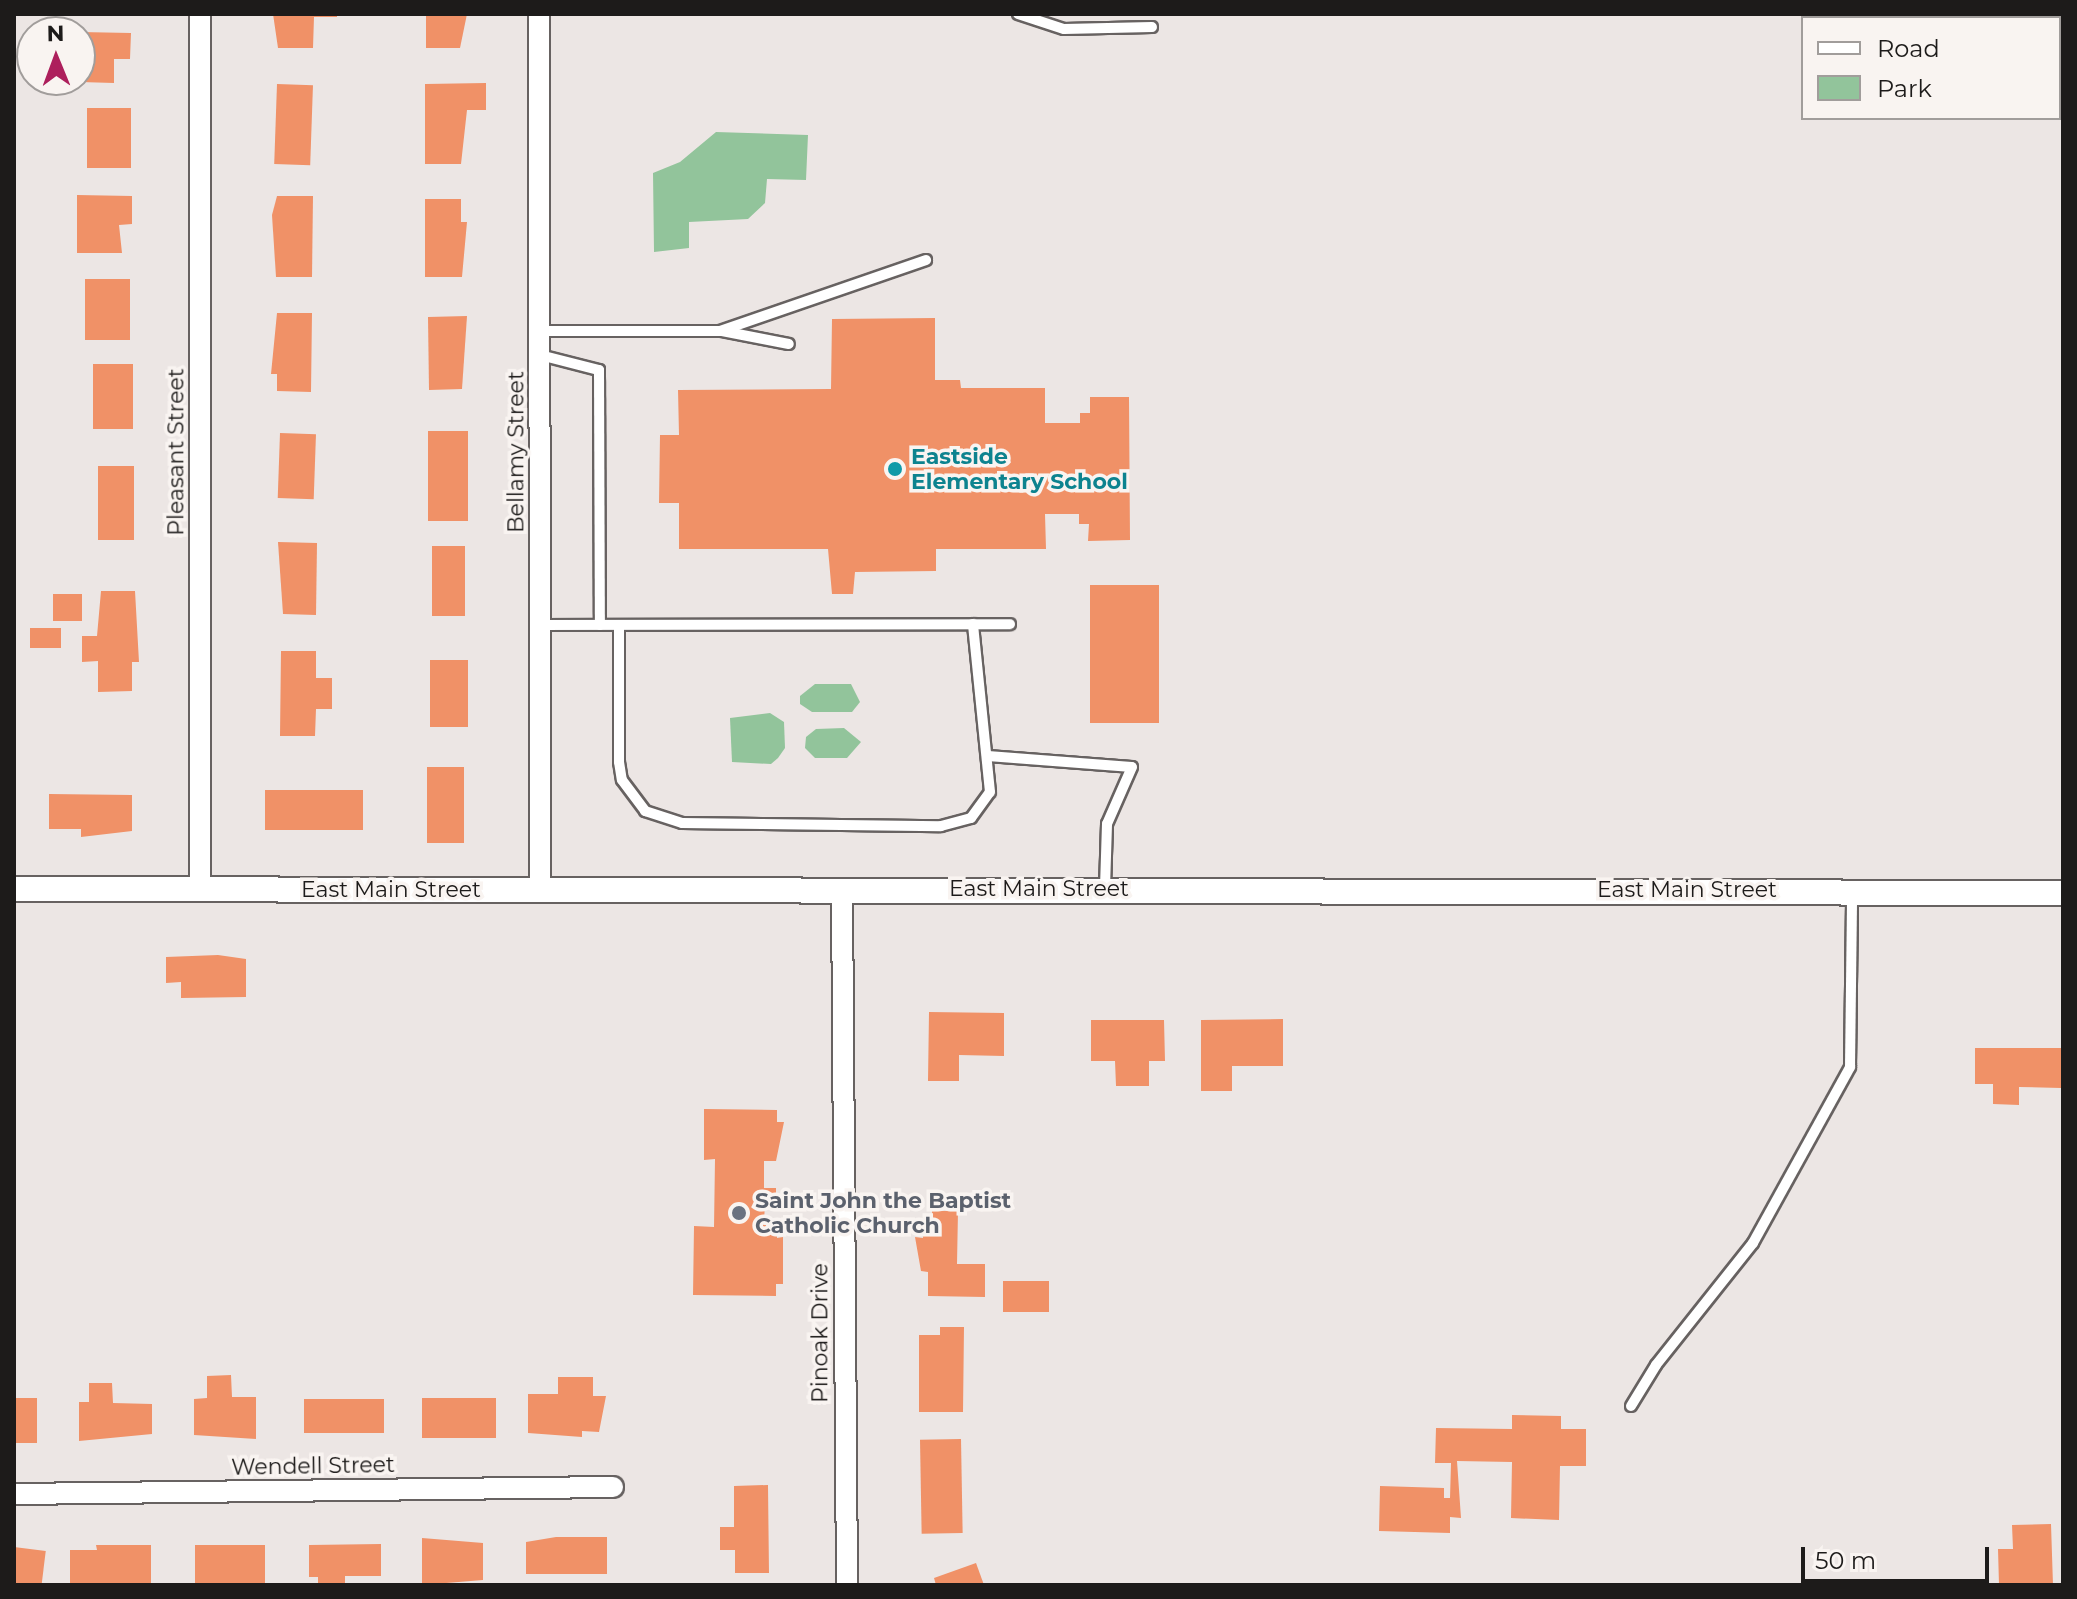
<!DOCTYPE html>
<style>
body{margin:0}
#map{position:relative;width:2077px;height:1599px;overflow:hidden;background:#ece6e4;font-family:Montserrat,sans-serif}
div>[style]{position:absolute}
.green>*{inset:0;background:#92c49b}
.building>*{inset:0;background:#f09167;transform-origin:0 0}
.roads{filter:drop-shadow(2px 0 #676261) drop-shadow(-2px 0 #676261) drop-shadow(0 2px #676261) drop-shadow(0 -2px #676261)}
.service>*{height:10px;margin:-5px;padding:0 5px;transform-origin:5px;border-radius:5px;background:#fff}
.minor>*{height:20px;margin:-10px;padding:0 10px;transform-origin:10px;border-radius:10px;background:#fff}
.tertiary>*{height:24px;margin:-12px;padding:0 12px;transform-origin:12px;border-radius:12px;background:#fff}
.dots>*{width:22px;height:22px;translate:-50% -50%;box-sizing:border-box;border:4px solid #f9f4f1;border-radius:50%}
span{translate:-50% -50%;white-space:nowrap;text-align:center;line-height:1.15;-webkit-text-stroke:7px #f9f4f1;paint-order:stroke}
.street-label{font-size:22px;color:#1d1b1a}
.culture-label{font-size:22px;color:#0d838f;font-weight:700}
.left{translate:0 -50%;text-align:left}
.worship-label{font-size:22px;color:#5b616d;font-weight:700}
.frame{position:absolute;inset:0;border:16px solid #1d1b1a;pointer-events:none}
.legend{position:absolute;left:1801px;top:16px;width:260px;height:104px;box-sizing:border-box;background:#f9f4f1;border:2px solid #a19d9b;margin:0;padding:10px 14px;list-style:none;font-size:24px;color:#1d1b1a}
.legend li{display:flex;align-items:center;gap:16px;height:40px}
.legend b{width:40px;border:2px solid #a19d9b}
.north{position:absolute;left:16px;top:16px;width:80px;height:80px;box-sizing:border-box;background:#f9f4f1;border:2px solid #a19d9b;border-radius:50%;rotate:359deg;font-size:22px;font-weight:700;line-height:32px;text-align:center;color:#1d1b1a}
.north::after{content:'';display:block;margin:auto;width:28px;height:36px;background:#ad1f5c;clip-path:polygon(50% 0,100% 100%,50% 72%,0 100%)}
.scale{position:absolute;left:1801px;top:1547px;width:188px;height:36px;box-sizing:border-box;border:4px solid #1d1b1a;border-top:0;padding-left:10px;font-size:24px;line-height:28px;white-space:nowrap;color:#1d1b1a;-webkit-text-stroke:6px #f9f4f1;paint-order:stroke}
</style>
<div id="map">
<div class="green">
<i style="clip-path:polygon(716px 132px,808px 135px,806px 180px,767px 179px,765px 203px,748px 219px,689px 222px,689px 248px,654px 252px,653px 173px,680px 162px)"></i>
<i style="clip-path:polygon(815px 684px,851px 684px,860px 702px,852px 712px,812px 712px,800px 704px,800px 696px)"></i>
<i style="clip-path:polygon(770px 713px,784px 722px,785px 748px,778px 758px,771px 764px,732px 762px,730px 718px)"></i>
<i style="clip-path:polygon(844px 728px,861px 742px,847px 758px,815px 758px,805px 748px,806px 737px,816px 729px)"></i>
</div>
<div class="building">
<i style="clip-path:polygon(273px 14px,337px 14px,337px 17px,314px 17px,313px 48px,278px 48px)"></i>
<i style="clip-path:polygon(426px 14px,467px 14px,460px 48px,426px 48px)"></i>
<i style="clip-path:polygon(80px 32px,131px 33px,130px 59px,114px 59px,114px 83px,80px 82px)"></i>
<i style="clip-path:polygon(486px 83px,486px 110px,467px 110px,461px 164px,425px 164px,425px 84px)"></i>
<i style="left:277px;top:84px;width:36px;height:80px;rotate:2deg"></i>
<i style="left:87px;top:108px;width:44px;height:60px"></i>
<i style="clip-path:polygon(77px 195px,132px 196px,132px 224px,119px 225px,122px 253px,77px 253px)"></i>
<i style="clip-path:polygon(277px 196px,313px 196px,312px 277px,276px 277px,272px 215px)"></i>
<i style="clip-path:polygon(425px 199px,461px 199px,461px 222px,467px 222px,462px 277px,425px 277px)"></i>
<i style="left:85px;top:279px;width:45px;height:61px"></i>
<i style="clip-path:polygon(277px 313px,312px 313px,311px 392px,277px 391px,277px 374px,271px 374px)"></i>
<i style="clip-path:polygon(467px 316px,462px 389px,429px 390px,428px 317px)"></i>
<i style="clip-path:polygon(935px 318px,935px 380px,960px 380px,961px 388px,1045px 388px,1045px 423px,1080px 423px,1080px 413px,1090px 413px,1090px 397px,1129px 397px,1130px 540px,1088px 541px,1089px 524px,1079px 524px,1079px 514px,1045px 514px,1046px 549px,936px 549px,936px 571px,855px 572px,853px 594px,832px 594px,828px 549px,679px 549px,679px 503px,659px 503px,660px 435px,679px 435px,678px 390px,831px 389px,832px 319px)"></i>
<i style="left:93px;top:364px;width:40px;height:65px"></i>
<i style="left:428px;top:431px;width:40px;height:90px"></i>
<i style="left:280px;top:433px;width:36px;height:65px;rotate:2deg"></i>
<i style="left:98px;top:466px;width:36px;height:74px"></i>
<i style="clip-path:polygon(278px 542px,317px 543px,316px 615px,283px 614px)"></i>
<i style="left:432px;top:546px;width:33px;height:70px"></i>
<i style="left:1159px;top:585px;width:138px;height:69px;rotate:90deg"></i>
<i style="clip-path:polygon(101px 591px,135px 591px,139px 662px,132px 662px,132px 691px,98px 692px,98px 661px,82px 662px,82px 636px,97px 636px)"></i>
<i style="left:53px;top:594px;width:29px;height:27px"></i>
<i style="left:30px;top:628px;width:31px;height:20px"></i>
<i style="clip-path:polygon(281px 651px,316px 651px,316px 678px,332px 678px,332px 709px,316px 709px,315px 736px,280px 736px)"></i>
<i style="left:430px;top:660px;width:38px;height:67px"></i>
<i style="left:427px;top:767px;width:37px;height:76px"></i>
<i style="left:265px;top:790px;width:98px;height:40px"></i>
<i style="clip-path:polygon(49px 794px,132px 795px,132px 831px,81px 837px,81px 829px,49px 829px)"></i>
<i style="clip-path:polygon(218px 955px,246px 959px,246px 997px,181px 998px,181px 982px,166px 983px,166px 957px)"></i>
<i style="clip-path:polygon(929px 1012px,1004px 1013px,1004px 1056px,959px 1055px,959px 1081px,928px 1081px)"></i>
<i style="clip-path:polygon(1283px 1019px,1283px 1066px,1232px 1066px,1232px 1091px,1201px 1091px,1201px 1020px)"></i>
<i style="clip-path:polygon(1091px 1020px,1164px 1020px,1165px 1061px,1149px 1061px,1149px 1086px,1116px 1086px,1115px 1061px,1091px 1061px)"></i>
<i style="clip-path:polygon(1975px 1048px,2062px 1048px,2061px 1088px,2019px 1087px,2019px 1105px,1993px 1104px,1993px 1084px,1975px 1084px)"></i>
<i style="clip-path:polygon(704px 1109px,777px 1110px,777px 1122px,784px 1122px,776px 1161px,764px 1161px,764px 1188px,776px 1188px,776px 1200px,765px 1200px,764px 1225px,777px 1225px,777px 1238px,783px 1237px,783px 1284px,776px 1284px,776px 1296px,693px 1295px,694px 1226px,714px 1227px,715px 1159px,704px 1160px)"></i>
<i style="clip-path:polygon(932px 1211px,958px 1211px,957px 1264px,985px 1264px,985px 1297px,928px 1296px,928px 1272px,921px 1271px,915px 1237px,923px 1238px,923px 1220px,932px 1220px)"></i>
<i style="left:1049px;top:1281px;width:31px;height:46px;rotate:90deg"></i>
<i style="clip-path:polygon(940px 1327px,964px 1327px,963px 1412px,919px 1412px,919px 1335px,940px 1335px)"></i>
<i style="clip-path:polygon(231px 1375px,232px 1397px,256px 1397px,256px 1439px,194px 1435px,194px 1399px,207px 1398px,207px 1376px)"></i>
<i style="clip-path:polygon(558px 1377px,593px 1377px,593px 1396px,606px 1396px,599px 1432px,582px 1431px,582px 1437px,528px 1433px,528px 1394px,558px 1394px)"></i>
<i style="clip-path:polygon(89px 1383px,112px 1383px,113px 1403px,152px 1404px,152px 1434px,79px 1441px,79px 1402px,89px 1402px)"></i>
<i style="left:14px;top:1398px;width:23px;height:45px"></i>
<i style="left:422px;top:1398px;width:74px;height:40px"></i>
<i style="left:304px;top:1399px;width:80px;height:34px"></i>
<i style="clip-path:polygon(1512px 1415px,1561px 1416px,1561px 1429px,1586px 1429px,1586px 1466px,1560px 1466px,1559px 1520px,1511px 1518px,1512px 1462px,1457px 1461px,1461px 1518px,1450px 1517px,1450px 1533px,1379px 1531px,1380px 1486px,1444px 1488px,1444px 1498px,1450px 1498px,1451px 1463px,1435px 1463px,1436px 1428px,1512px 1429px)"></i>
<i style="left:961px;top:1439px;width:94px;height:41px;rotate:89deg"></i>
<i style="clip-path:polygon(768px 1485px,769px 1573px,735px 1573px,735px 1550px,720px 1550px,720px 1527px,734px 1527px,734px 1486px)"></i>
<i style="clip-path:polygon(2051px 1524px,2053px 1585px,1999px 1585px,1998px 1549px,2013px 1549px,2012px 1525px)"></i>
<i style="clip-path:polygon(556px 1537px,607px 1537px,607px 1574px,526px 1574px,526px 1542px)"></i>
<i style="clip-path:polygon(422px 1538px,483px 1543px,483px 1580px,422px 1585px)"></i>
<i style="clip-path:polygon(381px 1544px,381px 1576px,345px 1576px,345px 1585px,318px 1585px,318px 1577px,309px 1577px,309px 1545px)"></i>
<i style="clip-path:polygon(96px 1545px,151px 1545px,151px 1585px,70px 1585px,70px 1550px,97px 1550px)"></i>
<i style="left:195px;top:1545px;width:70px;height:40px"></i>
<i style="left:14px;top:1547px;width:32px;height:38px;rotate:7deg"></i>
<i style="clip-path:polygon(976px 1563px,984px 1585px,936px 1585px,934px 1578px)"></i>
</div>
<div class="roads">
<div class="service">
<i style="left:1018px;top:14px;width:48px;rotate:18.1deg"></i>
<i style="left:1064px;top:29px;width:88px;rotate:-1.3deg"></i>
<i style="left:540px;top:331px;width:180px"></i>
<i style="left:720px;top:331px;width:218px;rotate:-19deg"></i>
<i style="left:722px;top:331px;width:68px;rotate:11deg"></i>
<i style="left:540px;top:355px;width:61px;rotate:14.3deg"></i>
<i style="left:599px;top:370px;width:255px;rotate:89.8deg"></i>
<i style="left:540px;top:625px;width:470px;rotate:-0.1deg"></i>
<i style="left:619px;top:625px;width:137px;rotate:90deg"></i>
<i style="left:619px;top:762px;width:18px;rotate:81deg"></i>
<i style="left:622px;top:780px;width:39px;rotate:53deg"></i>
<i style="left:645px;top:811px;width:39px;rotate:18deg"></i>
<i style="left:682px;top:823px;width:259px;rotate:0.7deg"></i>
<i style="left:941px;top:826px;width:31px;rotate:-15deg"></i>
<i style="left:971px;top:818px;width:32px;rotate:-54deg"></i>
<i style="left:990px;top:792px;width:169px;rotate:-95.8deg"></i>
<i style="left:988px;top:756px;width:144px;rotate:4.4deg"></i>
<i style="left:1132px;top:767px;width:62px;rotate:113.7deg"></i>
<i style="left:1107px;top:824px;width:65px;rotate:91.8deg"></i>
<i style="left:1631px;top:1406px;width:48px;rotate:-58.6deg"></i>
<i style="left:1656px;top:1365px;width:156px;rotate:-51.5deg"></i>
<i style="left:1753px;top:1243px;width:201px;rotate:-61.1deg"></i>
<i style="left:1850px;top:1067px;width:174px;rotate:-89.3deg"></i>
</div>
<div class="minor">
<i style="left:200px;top:14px;width:876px;rotate:90deg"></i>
<i style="left:539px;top:14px;width:876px;rotate:89.93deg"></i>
<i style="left:842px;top:890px;width:695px;rotate:89.59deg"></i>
<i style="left:14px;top:1494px;width:599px;rotate:-0.67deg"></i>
</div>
<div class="tertiary">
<i style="left:14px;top:889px;width:2049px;rotate:0.11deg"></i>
</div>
</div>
<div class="dots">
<i style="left:895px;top:469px;background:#0f9aa8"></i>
<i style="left:739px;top:1213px;background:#6b7280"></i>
</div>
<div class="street-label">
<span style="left:176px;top:452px;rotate:-90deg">Pleasant Street</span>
<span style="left:516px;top:452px;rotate:-90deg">Bellamy Street</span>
<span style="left:1039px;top:889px">East Main Street</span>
<span style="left:391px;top:890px">East Main Street</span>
<span style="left:1687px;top:890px">East Main Street</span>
<span style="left:820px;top:1333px;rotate:-90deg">Pinoak Drive</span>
<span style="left:313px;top:1466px;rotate:-1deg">Wendell Street</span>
</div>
<div class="culture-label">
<span class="left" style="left:911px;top:469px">Eastside<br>Elementary School</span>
</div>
<div class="worship-label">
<span class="left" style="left:755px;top:1213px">Saint John the Baptist<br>Catholic Church</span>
</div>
<div class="frame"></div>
<ul class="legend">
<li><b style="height:10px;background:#fff"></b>Road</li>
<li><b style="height:22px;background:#92c49b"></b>Park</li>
</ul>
<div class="north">N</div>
<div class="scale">50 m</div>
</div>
